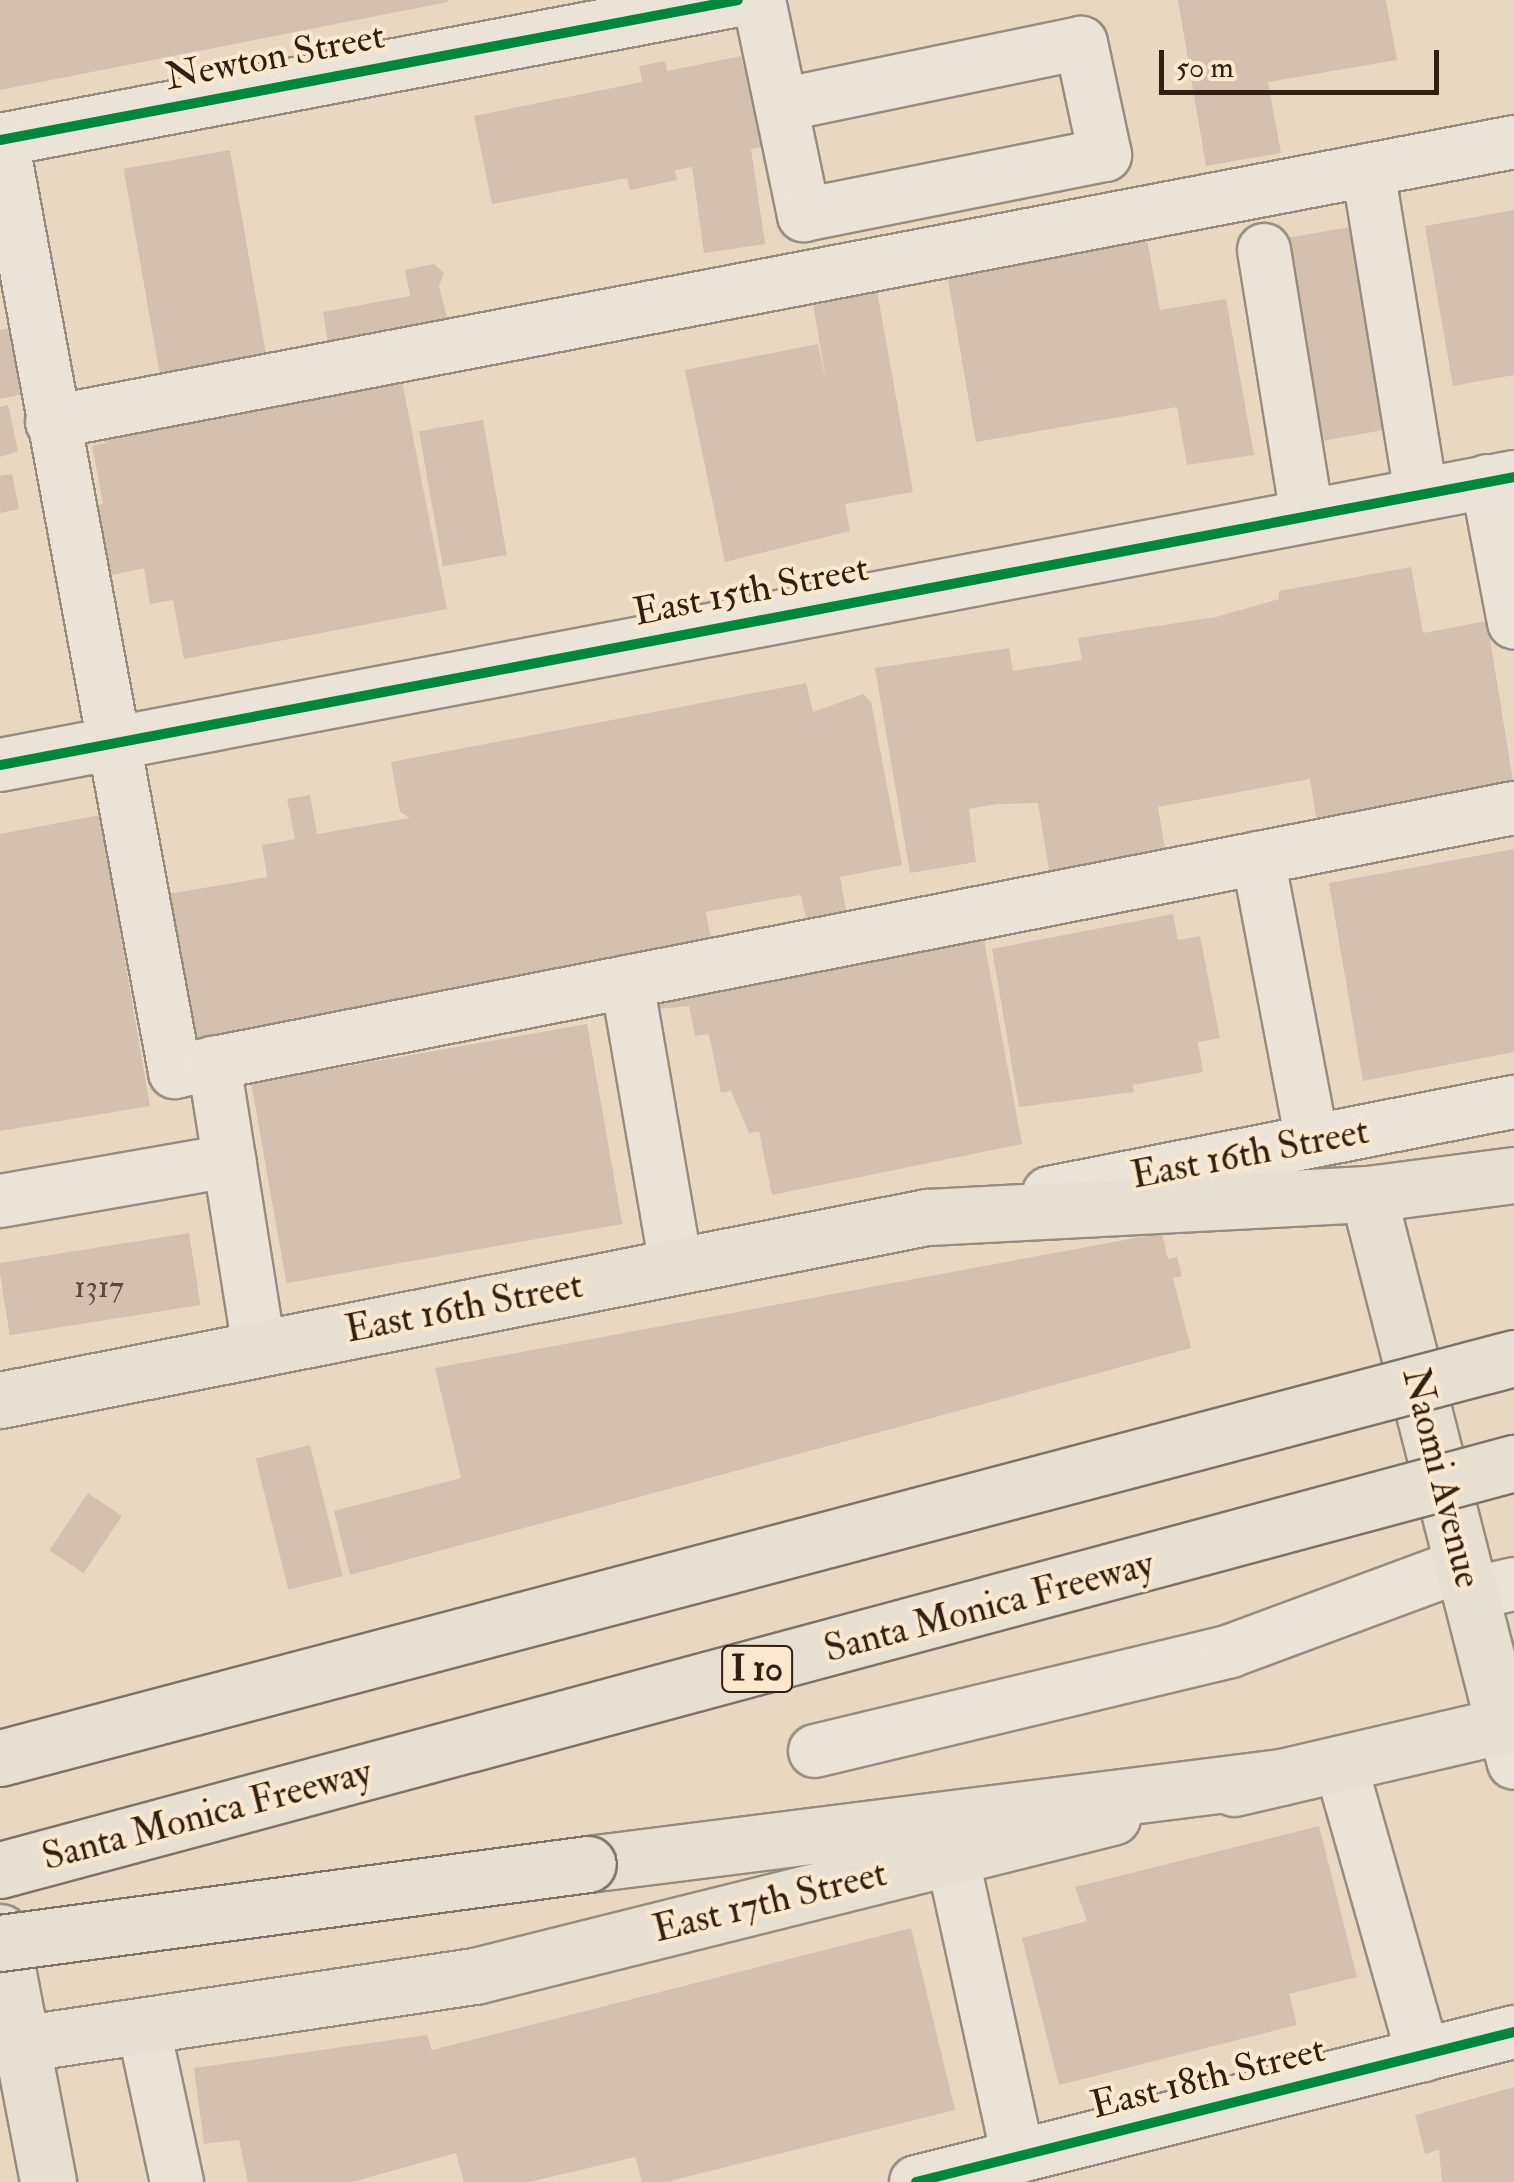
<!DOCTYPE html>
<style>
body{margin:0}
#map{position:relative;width:1514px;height:2182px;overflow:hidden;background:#e8d8c2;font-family:"IM FELL Double Pica",serif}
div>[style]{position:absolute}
.building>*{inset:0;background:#d3c0b1;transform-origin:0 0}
.roads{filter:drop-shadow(2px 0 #978c7e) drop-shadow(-2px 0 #978c7e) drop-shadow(0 2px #978c7e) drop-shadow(0 -2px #978c7e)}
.minor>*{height:52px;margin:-26px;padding:0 26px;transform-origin:26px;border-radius:26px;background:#ebe3d8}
.major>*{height:55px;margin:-27.5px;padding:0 27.5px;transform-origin:27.5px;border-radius:27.5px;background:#e7dfd2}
.highway>*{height:55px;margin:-27.5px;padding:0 27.5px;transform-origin:27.5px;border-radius:27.5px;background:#e7dfd2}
.bridges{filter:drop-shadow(2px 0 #7e7366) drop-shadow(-2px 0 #7e7366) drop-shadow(0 2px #7e7366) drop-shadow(0 -2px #7e7366)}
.highway-bridge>*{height:55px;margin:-27.5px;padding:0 27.5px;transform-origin:27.5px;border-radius:27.5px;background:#e7dfd2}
.cycleway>*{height:10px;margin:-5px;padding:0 5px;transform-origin:5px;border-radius:5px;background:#00873e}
span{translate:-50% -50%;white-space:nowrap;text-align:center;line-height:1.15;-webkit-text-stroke:8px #fae8ce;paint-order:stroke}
.number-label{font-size:32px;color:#5b4a3b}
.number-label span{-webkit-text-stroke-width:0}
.shield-label span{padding:2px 8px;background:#fae8ce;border:2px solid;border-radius:8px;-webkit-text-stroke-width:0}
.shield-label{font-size:35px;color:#312011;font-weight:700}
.street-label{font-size:38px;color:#312011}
.scale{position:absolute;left:1159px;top:50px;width:280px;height:45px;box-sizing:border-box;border:5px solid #312011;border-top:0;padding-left:12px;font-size:30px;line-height:35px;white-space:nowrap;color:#312011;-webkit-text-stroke:8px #fae8ce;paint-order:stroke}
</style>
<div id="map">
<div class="building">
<i style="clip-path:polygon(0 0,448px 0,448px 2px,0 90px)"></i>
<i style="clip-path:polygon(1178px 0,1386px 0,1397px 60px,1268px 82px,1281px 153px,1206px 166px)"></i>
<i style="clip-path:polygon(741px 56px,764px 147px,751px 149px,765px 244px,704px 253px,692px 167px,675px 170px,677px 180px,630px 190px,627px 178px,492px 204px,474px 116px,642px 82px,639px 66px,665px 61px,667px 71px)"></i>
<i style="left:230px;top:150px;width:224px;height:108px;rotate:80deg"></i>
<i style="clip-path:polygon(1514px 210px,1514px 375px,1453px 386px,1425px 226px)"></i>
<i style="left:1355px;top:226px;width:206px;height:68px;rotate:80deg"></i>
<i style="clip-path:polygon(1147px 239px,1160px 310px,1226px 299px,1254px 455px,1187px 465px,1177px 407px,976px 442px,947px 274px)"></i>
<i style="clip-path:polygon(434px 264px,444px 273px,439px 286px,451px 333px,330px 355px,323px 312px,410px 296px,405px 270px)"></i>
<i style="clip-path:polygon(876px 285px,913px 492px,845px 504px,850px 531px,725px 562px,685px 370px,818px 344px,826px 382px,812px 297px)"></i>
<i style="clip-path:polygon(17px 326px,29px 393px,0 399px,0 330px)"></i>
<i style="clip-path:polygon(401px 376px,447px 609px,184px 659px,173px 600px,150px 604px,144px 568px,99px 578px,85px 507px,103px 504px,92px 446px,105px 443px,103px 432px)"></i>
<i style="clip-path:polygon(8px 405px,18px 451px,0 457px,0 407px)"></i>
<i style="left:483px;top:420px;width:137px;height:65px;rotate:80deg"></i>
<i style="clip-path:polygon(12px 474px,19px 509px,0 513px,0 476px)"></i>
<i style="clip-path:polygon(1411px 567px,1423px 633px,1487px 621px,1514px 787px,1317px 823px,1310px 779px,1158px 807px,1166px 854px,1050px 876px,1038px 803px,997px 804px,969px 809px,976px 862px,910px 873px,875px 668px,1009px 648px,1013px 671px,1082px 660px,1078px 638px,1216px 617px,1279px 599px,1279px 591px)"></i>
<i style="clip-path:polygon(806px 683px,813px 712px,863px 694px,871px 702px,902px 865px,840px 877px,847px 915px,807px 924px,801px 895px,775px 899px,706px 912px,711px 941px,194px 1041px,157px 896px,267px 877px,262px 845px,295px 839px,287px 799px,310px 795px,317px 834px,410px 818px,400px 812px,391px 762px)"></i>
<i style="clip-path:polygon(100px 815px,150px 1106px,0 1131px,0 834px)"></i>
<i style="clip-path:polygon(1514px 849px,1514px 1052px,1363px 1081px,1329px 883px)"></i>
<i style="clip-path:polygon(1173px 914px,1178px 940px,1200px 936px,1220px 1038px,1198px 1042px,1203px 1072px,1133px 1085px,1134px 1092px,1019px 1107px,992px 949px)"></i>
<i style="clip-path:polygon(980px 919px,1022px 1144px,772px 1195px,759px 1131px,749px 1133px,731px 1091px,721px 1093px,709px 1034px,695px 1036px,689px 1006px,656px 1009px,652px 983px)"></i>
<i style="left:587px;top:1024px;width:203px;height:341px;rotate:80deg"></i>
<i style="left:189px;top:1233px;width:73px;height:193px;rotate:81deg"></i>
<i style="clip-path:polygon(1162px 1233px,1168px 1259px,1177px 1257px,1182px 1276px,1173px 1278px,1191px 1348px,350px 1575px,334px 1511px,461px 1478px,435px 1368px)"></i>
<i style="left:310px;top:1445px;width:135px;height:56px;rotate:76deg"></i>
<i style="left:88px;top:1493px;width:41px;height:69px;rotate:34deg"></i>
<i style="clip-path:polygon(1319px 1826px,1357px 1977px,1289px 1994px,1297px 2025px,1059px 2085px,1022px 1938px,1087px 1921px,1075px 1887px)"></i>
<i style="clip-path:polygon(911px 1928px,955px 2110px,666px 2182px,642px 2182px,635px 2157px,529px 2182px,464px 2182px,456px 2153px,352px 2182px,248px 2182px,239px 2140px,204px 2144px,194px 2068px,427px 2035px,432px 2050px)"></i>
<i style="clip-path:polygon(1514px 2087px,1514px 2182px,1442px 2182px,1439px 2150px,1425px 2154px,1415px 2115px)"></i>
</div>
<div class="roads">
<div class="minor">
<i style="left:759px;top:0;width:220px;rotate:78.2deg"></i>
<i style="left:804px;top:215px;width:307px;rotate:-11.3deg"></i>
<i style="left:1105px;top:155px;width:115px;rotate:-102.1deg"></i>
<i style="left:1081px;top:43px;width:306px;rotate:168.3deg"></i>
<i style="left:0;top:140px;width:751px;rotate:-10.74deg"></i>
<i style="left:2px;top:140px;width:948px;rotate:79.48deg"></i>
<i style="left:175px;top:1072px;width:40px;rotate:-13deg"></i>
<i style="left:1368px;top:170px;width:328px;rotate:80.7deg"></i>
<i style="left:1264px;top:250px;width:268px;rotate:80.8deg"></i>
<i style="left:52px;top:422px;width:1489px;rotate:-10.84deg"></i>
<i style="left:1487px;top:481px;width:144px;rotate:79.2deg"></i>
<i style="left:0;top:765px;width:1541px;rotate:-10.77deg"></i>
<i style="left:1258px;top:858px;width:288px;rotate:79.2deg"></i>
<i style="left:627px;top:982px;width:288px;rotate:80.2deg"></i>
<i style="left:1049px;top:1193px;width:474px;rotate:-11.1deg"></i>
<i style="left:0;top:1201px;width:233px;rotate:-9.9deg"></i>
<i style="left:259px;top:1348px;width:289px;rotate:-99deg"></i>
<i style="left:214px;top:1063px;width:1325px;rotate:-11.1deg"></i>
<i style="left:1470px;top:1594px;width:45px;rotate:-12.8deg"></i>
<i style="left:1504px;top:1726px;width:38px;rotate:75deg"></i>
<i style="left:815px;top:1751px;width:427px;rotate:-13.5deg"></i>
<i style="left:1230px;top:1651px;width:248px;rotate:-20.3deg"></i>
<i style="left:1340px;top:1763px;width:304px;rotate:74.1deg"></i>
<i style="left:952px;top:1856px;width:308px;rotate:77.6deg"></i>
<i style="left:143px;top:2025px;width:161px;rotate:77.8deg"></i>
<i style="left:916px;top:2182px;width:617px;rotate:-14.08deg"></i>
</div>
<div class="major">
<i style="left:0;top:1400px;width:945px;rotate:-11.17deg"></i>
<i style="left:927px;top:1217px;width:442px;rotate:-3deg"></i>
<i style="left:1368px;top:1194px;width:549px;rotate:75.66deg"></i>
<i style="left:1234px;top:1788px;width:287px;rotate:-13.1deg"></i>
<i style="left:0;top:1932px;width:255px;rotate:79.1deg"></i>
<i style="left:19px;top:2044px;width:461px;rotate:-8.5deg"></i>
<i style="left:475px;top:1976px;width:657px;rotate:-14.02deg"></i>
</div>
<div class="highway">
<i style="left:1368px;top:1194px;width:147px;rotate:-7.4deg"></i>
<i style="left:588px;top:1864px;width:698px;rotate:-7.16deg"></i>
</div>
</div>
<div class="bridges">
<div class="highway-bridge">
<i style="left:0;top:1758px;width:1566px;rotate:-14.8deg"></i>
<i style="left:0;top:1870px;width:1568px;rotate:-15.05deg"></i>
<i style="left:0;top:1943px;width:593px;rotate:-7.65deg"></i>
</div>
</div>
<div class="cycleway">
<i style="left:0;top:140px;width:751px;rotate:-10.74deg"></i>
<i style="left:0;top:765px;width:1541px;rotate:-10.77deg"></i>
<i style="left:916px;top:2182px;width:617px;rotate:-14.08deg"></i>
</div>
<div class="number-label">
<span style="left:99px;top:1287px">1317</span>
</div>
<div class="shield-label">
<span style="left:757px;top:1669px">I 10</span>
</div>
<div class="street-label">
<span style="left:275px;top:57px;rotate:-11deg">Newton Street</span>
<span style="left:751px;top:591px;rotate:-11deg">East 15th Street</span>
<span style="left:1250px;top:1154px;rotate:-11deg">East 16th Street</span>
<span style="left:464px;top:1308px;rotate:-11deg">East 16th Street</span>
<span style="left:1441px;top:1478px;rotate:76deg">Naomi Avenue</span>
<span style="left:989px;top:1607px;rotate:-15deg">Santa Monica Freeway</span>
<span style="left:207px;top:1815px;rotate:-15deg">Santa Monica Freeway</span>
<span style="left:770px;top:1902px;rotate:-14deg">East 17th Street</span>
<span style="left:1208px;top:2078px;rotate:-14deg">East 18th Street</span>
</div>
<div class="scale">50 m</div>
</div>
